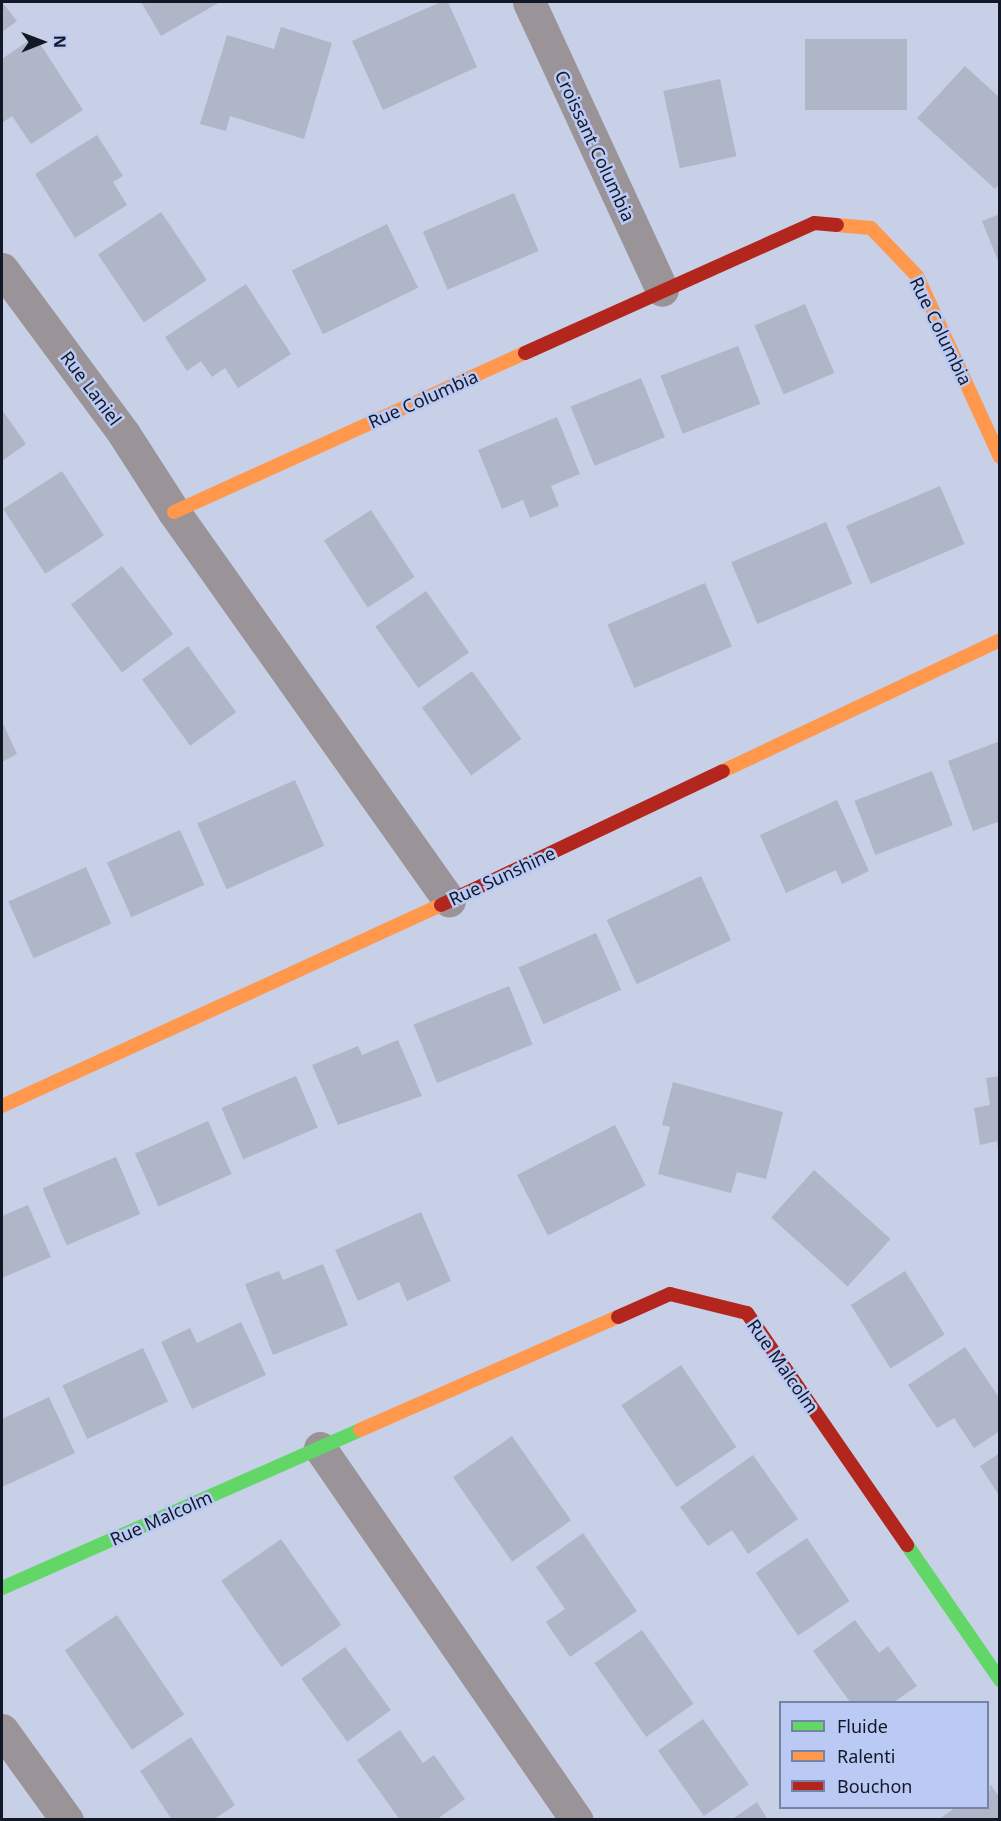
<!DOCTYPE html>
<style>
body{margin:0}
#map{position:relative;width:1001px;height:1821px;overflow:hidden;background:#c7d0e7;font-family:"Noto Sans",sans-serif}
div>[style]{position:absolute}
.building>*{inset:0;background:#afb6c8;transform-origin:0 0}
.street>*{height:33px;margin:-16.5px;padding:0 16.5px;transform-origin:16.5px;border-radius:16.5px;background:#9a9498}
.fast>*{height:14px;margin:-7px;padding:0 7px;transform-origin:7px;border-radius:7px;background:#63d668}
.slow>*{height:14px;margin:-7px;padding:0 7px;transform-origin:7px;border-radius:7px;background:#ff974d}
.jam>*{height:14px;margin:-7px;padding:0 7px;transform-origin:7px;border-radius:7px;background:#b3261e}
span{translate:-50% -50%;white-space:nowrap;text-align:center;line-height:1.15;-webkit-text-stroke:5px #bacaf4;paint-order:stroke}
.street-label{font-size:18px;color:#131827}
.frame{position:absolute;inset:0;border:3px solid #131827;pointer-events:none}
.legend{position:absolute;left:779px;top:1701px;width:210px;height:108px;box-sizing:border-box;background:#bacaf4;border:2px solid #7783a2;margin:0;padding:8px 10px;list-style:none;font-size:18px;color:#131827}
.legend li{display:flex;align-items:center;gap:12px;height:30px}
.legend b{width:30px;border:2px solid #7783a2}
.north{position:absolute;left:12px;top:12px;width:60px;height:60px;-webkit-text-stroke:4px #bacaf4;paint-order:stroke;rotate:89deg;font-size:16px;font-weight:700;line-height:24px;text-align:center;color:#131827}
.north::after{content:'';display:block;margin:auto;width:21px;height:27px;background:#131827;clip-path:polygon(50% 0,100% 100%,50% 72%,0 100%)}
</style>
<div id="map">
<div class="building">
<i style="clip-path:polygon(2px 2px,17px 21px,2px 32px)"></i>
<i style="clip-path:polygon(141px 2px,220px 2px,161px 36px)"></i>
<i style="clip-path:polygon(441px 2px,448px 2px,477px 67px,383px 110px,352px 41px)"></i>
<i style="clip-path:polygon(281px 27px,332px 43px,304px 139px,230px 116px,226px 131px,200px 124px,227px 35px,274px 49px)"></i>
<i style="clip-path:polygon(35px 36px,83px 110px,31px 144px,12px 116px,2px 123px,2px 59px)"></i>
<i style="left:805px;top:39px;width:102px;height:71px"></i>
<i style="clip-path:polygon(965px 66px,1000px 98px,1000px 184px,995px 189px,917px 118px)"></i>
<i style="left:720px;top:79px;width:79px;height:58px;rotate:78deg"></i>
<i style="clip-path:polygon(97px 135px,123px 176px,113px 182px,127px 205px,75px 238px,35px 174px)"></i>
<i style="left:514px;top:193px;width:63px;height:99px;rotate:67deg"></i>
<i style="left:161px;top:212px;width:82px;height:76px;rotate:56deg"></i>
<i style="clip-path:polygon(1000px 214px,1000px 263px,999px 263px,982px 221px)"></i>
<i style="left:387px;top:224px;width:71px;height:106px;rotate:64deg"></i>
<i style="clip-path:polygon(246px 284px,291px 354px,238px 388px,225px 368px,212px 377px,201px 361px,187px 371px,165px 337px)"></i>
<i style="left:805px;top:304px;width:75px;height:55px;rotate:67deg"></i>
<i style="left:738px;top:346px;width:62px;height:83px;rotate:69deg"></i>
<i style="left:641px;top:378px;width:64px;height:76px;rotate:68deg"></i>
<i style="clip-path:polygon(2px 410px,26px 444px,2px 461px)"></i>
<i style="clip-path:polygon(557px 417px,580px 474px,551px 486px,559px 506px,530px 518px,523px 500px,502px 509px,478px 450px)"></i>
<i style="left:62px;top:471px;width:77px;height:70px;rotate:57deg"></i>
<i style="left:940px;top:486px;width:63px;height:102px;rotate:67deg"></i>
<i style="left:371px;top:510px;width:80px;height:56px;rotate:57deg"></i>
<i style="left:826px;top:522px;width:67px;height:103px;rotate:67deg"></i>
<i style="left:122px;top:566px;width:85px;height:64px;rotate:53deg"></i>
<i style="left:705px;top:583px;width:69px;height:106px;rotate:67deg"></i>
<i style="left:426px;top:591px;width:75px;height:62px;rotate:55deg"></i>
<i style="left:188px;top:646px;width:82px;height:57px;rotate:54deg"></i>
<i style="left:472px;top:671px;width:84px;height:62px;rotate:54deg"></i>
<i style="clip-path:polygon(2px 721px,17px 754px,2px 762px)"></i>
<i style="clip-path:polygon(1000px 741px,1000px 821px,973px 831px,948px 761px)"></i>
<i style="left:932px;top:771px;width:58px;height:83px;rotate:69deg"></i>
<i style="left:295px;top:780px;width:72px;height:107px;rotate:66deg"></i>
<i style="clip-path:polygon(837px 800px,869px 871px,842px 884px,836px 870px,786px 893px,760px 835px)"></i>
<i style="left:180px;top:830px;width:60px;height:80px;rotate:66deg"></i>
<i style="left:86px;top:867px;width:62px;height:85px;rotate:66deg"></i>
<i style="left:701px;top:876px;width:71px;height:104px;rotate:65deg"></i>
<i style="left:596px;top:933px;width:62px;height:85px;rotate:66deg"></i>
<i style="left:509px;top:986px;width:63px;height:103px;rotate:68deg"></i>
<i style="clip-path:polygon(398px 1040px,422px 1096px,338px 1125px,312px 1065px,358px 1046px,362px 1055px)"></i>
<i style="left:296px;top:1076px;width:56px;height:81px;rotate:67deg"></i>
<i style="clip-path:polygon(1000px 1076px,1000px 1149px,998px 1149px,997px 1141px,980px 1145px,974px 1108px,990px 1105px,986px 1078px)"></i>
<i style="clip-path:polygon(673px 1082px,783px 1112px,766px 1179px,737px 1172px,731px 1193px,658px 1174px,670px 1127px,662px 1125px)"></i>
<i style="left:208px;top:1121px;width:58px;height:80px;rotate:66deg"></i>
<i style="left:615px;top:1125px;width:68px;height:110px;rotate:63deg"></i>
<i style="left:116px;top:1157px;width:62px;height:80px;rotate:67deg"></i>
<i style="left:814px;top:1170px;width:103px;height:64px;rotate:42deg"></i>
<i style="clip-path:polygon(28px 1205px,51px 1257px,2px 1278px,2px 1216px)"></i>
<i style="clip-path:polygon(421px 1212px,451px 1281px,407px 1301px,399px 1282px,358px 1301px,335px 1250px)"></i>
<i style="clip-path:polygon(323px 1264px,348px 1325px,273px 1355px,245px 1284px,279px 1271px,283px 1280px)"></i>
<i style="left:905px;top:1271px;width:75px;height:64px;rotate:58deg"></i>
<i style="clip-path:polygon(241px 1322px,266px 1375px,192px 1409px,161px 1342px,190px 1328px,197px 1343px)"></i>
<i style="clip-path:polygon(965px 1347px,1000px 1399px,1000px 1431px,974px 1448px,954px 1418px,937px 1428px,908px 1385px)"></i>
<i style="left:143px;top:1348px;width:59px;height:89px;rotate:65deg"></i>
<i style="left:681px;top:1365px;width:99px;height:72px;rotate:56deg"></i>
<i style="clip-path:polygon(49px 1397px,75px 1453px,2px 1487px,2px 1419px)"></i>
<i style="left:512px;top:1436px;width:103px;height:72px;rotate:55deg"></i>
<i style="clip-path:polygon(1000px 1453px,1000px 1497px,980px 1466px)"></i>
<i style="clip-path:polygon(753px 1455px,798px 1519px,748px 1554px,732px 1530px,708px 1546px,680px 1507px)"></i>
<i style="clip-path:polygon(583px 1533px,637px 1611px,570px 1657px,546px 1622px,565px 1609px,536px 1567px)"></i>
<i style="left:807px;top:1538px;width:76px;height:62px;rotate:56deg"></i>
<i style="left:281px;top:1539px;width:105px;height:73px;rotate:55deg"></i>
<i style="left:117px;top:1615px;width:120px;height:63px;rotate:56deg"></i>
<i style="clip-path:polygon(855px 1620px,879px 1653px,888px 1646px,917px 1686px,894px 1702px,850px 1702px,813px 1651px)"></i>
<i style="left:642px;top:1630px;width:90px;height:58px;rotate:55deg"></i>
<i style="left:345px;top:1647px;width:78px;height:54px;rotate:54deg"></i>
<i style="left:703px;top:1719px;width:80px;height:55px;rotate:55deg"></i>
<i style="clip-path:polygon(400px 1730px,423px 1763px,434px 1755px,465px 1799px,436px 1820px,400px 1820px,357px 1760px)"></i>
<i style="clip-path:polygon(191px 1737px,235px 1805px,213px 1820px,172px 1820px,140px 1771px)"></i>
<i style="clip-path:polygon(990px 1784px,1000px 1798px,1000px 1820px,938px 1820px,955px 1808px,988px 1808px)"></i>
<i style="clip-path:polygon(757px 1802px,768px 1820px,731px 1820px)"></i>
</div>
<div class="street">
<i style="left:529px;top:2px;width:317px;rotate:65.2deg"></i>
<i style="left:2px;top:269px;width:205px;rotate:53.5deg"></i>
<i style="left:124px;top:434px;width:93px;rotate:57.3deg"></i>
<i style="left:174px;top:512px;width:476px;rotate:54.7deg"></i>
<i style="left:320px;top:1448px;width:452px;rotate:55.4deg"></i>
<i style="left:2px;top:1730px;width:111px;rotate:54.2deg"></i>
</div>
<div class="fast">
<i style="left:907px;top:1545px;width:164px;rotate:55.4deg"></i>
<i style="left:2px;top:1588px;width:391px;rotate:-23.8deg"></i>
</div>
<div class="slow">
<i style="left:837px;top:225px;width:34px;rotate:5deg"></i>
<i style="left:871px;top:228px;width:66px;rotate:46.2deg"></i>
<i style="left:917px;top:276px;width:199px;rotate:65.4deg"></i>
<i style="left:174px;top:512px;width:385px;rotate:-24.4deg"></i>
<i style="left:723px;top:771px;width:306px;rotate:-25.3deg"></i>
<i style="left:2px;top:1106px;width:483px;rotate:-24.6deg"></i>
<i style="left:360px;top:1430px;width:282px;rotate:-23.7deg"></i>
</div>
<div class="jam">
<i style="left:525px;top:353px;width:317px;rotate:-24.2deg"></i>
<i style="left:814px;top:223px;width:23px;rotate:5deg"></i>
<i style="left:441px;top:905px;width:312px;rotate:-25.4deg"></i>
<i style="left:618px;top:1317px;width:57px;rotate:-23.9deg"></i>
<i style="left:670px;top:1294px;width:79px;rotate:13.9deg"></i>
<i style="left:747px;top:1313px;width:282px;rotate:55.4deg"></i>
</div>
<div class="street-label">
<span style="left:595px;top:146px;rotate:65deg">Croissant Columbia</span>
<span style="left:941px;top:331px;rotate:64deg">Rue Columbia</span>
<span style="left:91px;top:388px;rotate:53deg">Rue Laniel</span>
<span style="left:423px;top:399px;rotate:-24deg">Rue Columbia</span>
<span style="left:502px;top:876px;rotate:-25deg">Rue Sunshine</span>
<span style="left:783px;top:1366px;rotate:55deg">Rue Malcolm</span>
<span style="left:161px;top:1518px;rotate:-24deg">Rue Malcolm</span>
</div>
<div class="frame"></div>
<ul class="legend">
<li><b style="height:8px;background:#63d668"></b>Fluide</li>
<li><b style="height:8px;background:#ff974d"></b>Ralenti</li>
<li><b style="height:8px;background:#b3261e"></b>Bouchon</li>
</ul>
<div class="north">N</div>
</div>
